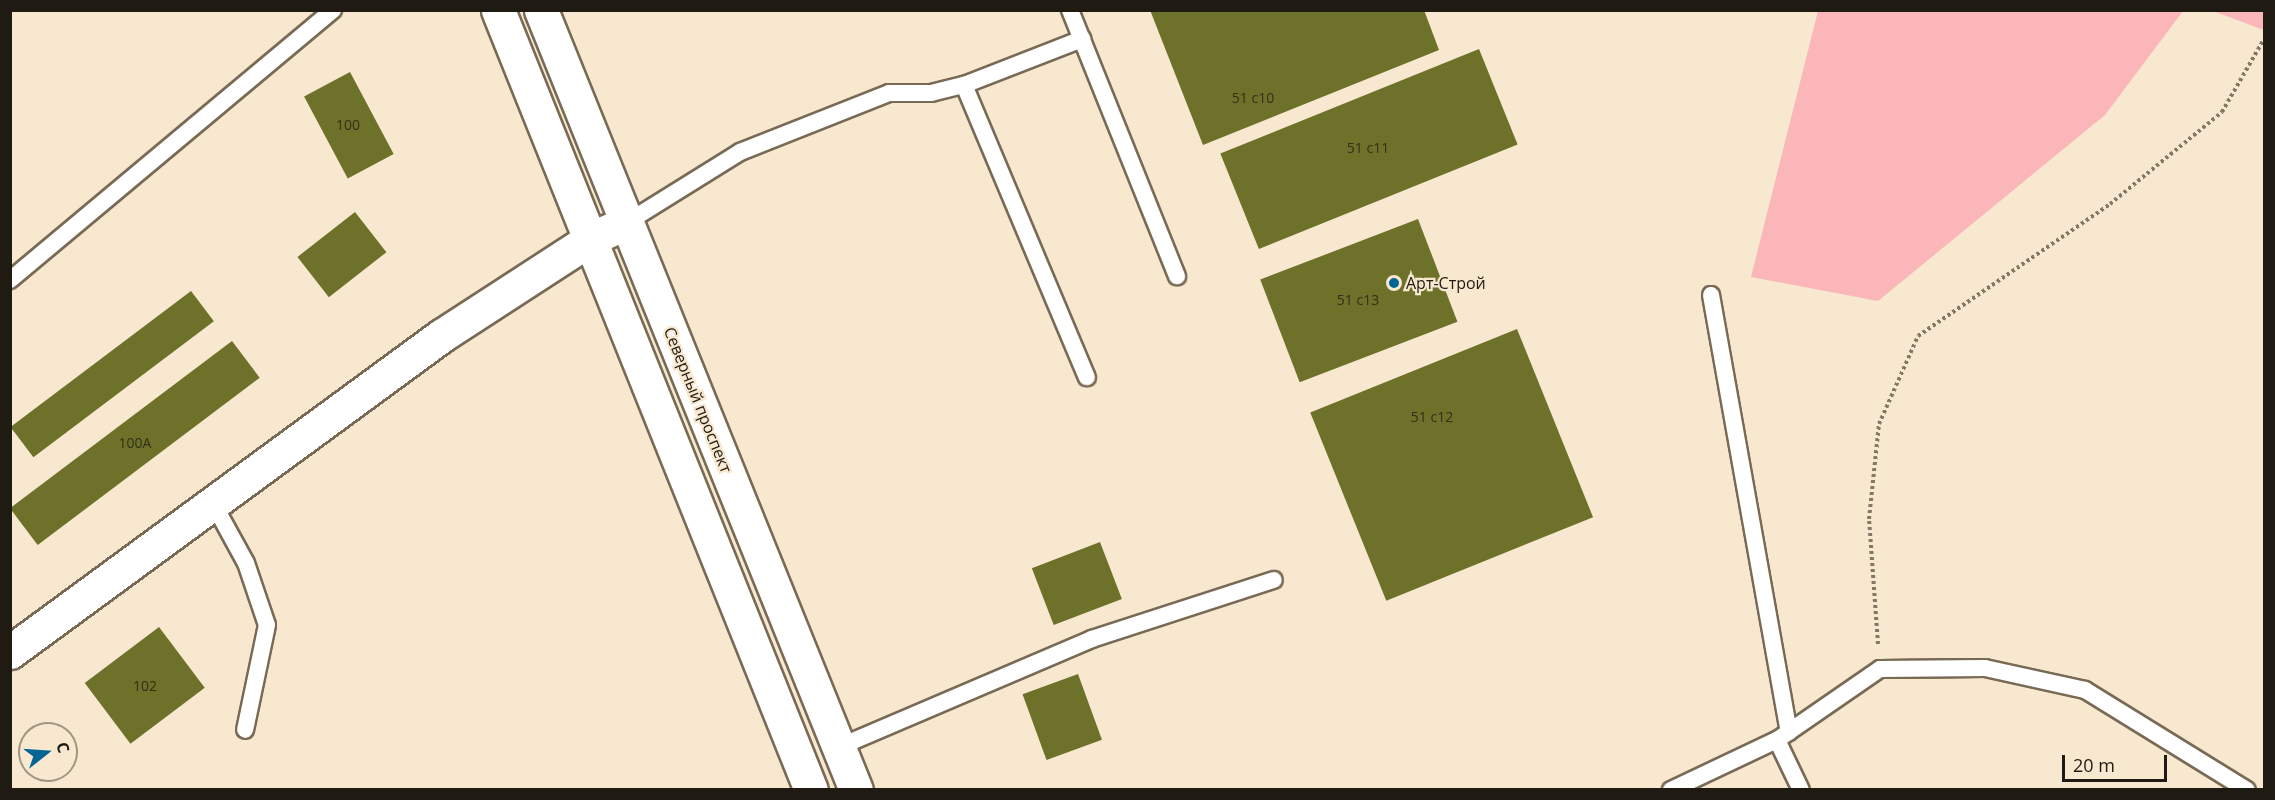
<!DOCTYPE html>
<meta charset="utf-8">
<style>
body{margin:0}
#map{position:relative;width:2275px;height:800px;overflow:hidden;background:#f7e8cf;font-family:"Open Sans",sans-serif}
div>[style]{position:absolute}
.green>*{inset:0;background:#fab6b8}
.building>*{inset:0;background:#6d7129;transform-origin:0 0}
.path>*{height:4px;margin-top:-2px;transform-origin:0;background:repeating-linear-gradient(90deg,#817867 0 3px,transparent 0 6px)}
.roads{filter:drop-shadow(2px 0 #786a55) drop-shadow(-2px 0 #786a55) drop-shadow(0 2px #786a55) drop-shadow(0 -2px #786a55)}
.service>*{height:16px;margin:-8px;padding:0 8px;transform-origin:8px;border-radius:8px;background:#fff}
.minor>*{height:33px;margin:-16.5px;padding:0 16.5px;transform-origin:16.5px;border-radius:16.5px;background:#fff}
.primary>*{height:33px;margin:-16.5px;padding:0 16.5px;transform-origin:16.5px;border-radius:16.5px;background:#fff}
.dots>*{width:16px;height:16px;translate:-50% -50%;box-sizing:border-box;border:3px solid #f7e8cf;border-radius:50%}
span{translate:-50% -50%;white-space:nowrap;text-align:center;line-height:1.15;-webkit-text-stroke:4.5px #f7e8cf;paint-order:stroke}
.number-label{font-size:14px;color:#333018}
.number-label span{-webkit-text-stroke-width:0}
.poi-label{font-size:16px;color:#201b12}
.left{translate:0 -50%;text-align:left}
.street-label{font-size:16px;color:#201b12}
.frame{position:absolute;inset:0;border:12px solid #201b12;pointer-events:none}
.north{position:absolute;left:18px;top:722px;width:60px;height:60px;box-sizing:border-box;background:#f7e8cf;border:2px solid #a19683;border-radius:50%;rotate:73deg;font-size:16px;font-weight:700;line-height:24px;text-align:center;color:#201b12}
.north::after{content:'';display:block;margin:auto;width:21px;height:27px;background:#036594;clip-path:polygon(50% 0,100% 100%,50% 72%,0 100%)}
.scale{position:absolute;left:2062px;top:755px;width:105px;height:27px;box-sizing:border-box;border:3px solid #201b12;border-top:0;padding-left:8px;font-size:18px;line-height:21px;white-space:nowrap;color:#201b12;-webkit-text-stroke:4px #f7e8cf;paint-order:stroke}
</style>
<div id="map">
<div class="green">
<i style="clip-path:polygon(1818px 11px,1818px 10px,2183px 11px,2105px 115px,1878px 301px,1751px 277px)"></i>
<i style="clip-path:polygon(2213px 11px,2264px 11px,2264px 30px)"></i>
</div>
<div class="building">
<i style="clip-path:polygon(1150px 10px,1424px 10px,1439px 50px,1203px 145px)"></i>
<i style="left:1479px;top:49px;width:103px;height:279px;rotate:68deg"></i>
<i style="left:350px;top:72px;width:93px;height:52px;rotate:62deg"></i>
<i style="left:355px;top:212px;width:51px;height:73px;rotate:52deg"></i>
<i style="left:1418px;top:219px;width:110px;height:169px;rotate:69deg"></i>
<i style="left:191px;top:291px;width:38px;height:226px;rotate:53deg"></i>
<i style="left:1517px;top:329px;width:203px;height:223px;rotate:68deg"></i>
<i style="left:232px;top:341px;width:46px;height:278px;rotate:53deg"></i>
<i style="left:1100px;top:542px;width:61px;height:73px;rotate:69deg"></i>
<i style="left:159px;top:627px;width:76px;height:93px;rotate:53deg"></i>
<i style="left:1078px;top:674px;width:70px;height:59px;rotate:70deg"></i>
</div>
<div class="path">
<i style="left:1878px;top:644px;width:125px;rotate:-94.1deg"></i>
<i style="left:1869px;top:519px;width:96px;rotate:-84deg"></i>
<i style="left:1879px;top:424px;width:96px;rotate:-66.1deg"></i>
<i style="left:1918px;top:336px;width:233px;rotate:-34.5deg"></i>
<i style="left:2110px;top:204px;width:145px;rotate:-39.4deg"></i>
<i style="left:2222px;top:112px;width:84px;rotate:-60.1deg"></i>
</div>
<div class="roads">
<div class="service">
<i style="left:1070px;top:10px;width:287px;rotate:68.1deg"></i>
<i style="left:964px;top:85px;width:127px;rotate:-21.3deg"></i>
<i style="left:626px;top:223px;width:134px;rotate:-31.9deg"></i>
<i style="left:740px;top:152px;width:160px;rotate:-21.6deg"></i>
<i style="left:889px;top:93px;width:42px"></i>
<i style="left:931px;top:93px;width:34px;rotate:-14deg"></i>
<i style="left:964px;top:85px;width:317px;rotate:67.2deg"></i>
<i style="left:10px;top:280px;width:421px;rotate:-39.9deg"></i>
<i style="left:1711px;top:295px;width:444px;rotate:79.9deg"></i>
<i style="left:213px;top:503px;width:68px;rotate:61.2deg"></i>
<i style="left:246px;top:563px;width:65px;rotate:71.3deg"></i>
<i style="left:267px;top:625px;width:107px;rotate:101.8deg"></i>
<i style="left:1777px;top:740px;width:55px;rotate:64.4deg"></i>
<i style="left:839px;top:747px;width:275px;rotate:-23.1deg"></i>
<i style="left:1092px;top:639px;width:191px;rotate:-18deg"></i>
<i style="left:1671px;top:790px;width:117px;rotate:-25.3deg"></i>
<i style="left:1777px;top:740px;width:125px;rotate:-34.6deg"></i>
<i style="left:1880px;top:669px;width:105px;rotate:-0.5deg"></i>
<i style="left:1985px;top:668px;width:102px;rotate:12.4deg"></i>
<i style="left:2085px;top:690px;width:190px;rotate:31.7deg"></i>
</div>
<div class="minor">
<i style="left:10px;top:652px;width:534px;rotate:-36.25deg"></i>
<i style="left:441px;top:336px;width:180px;rotate:-33deg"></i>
<i style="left:592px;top:238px;width:37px;rotate:-24deg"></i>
</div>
<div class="primary">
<i style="left:498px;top:10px;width:840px;rotate:68.14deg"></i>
<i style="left:541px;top:10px;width:841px;rotate:68.01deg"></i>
</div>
</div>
<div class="dots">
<i style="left:1394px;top:283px;background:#036594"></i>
</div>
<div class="number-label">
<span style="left:1253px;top:98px">51 с10</span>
<span style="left:348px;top:125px">100</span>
<span style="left:1368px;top:148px">51 с11</span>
<span style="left:1358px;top:300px">51 с13</span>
<span style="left:1432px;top:417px">51 с12</span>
<span style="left:135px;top:443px">100А</span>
<span style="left:145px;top:686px">102</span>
</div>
<div class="poi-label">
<span class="left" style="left:1406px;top:283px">Арт-Строй</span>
</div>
<div class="street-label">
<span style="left:698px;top:400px;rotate:68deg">Северный проспект</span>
</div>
<div class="frame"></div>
<div class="north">С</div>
<div class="scale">20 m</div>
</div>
